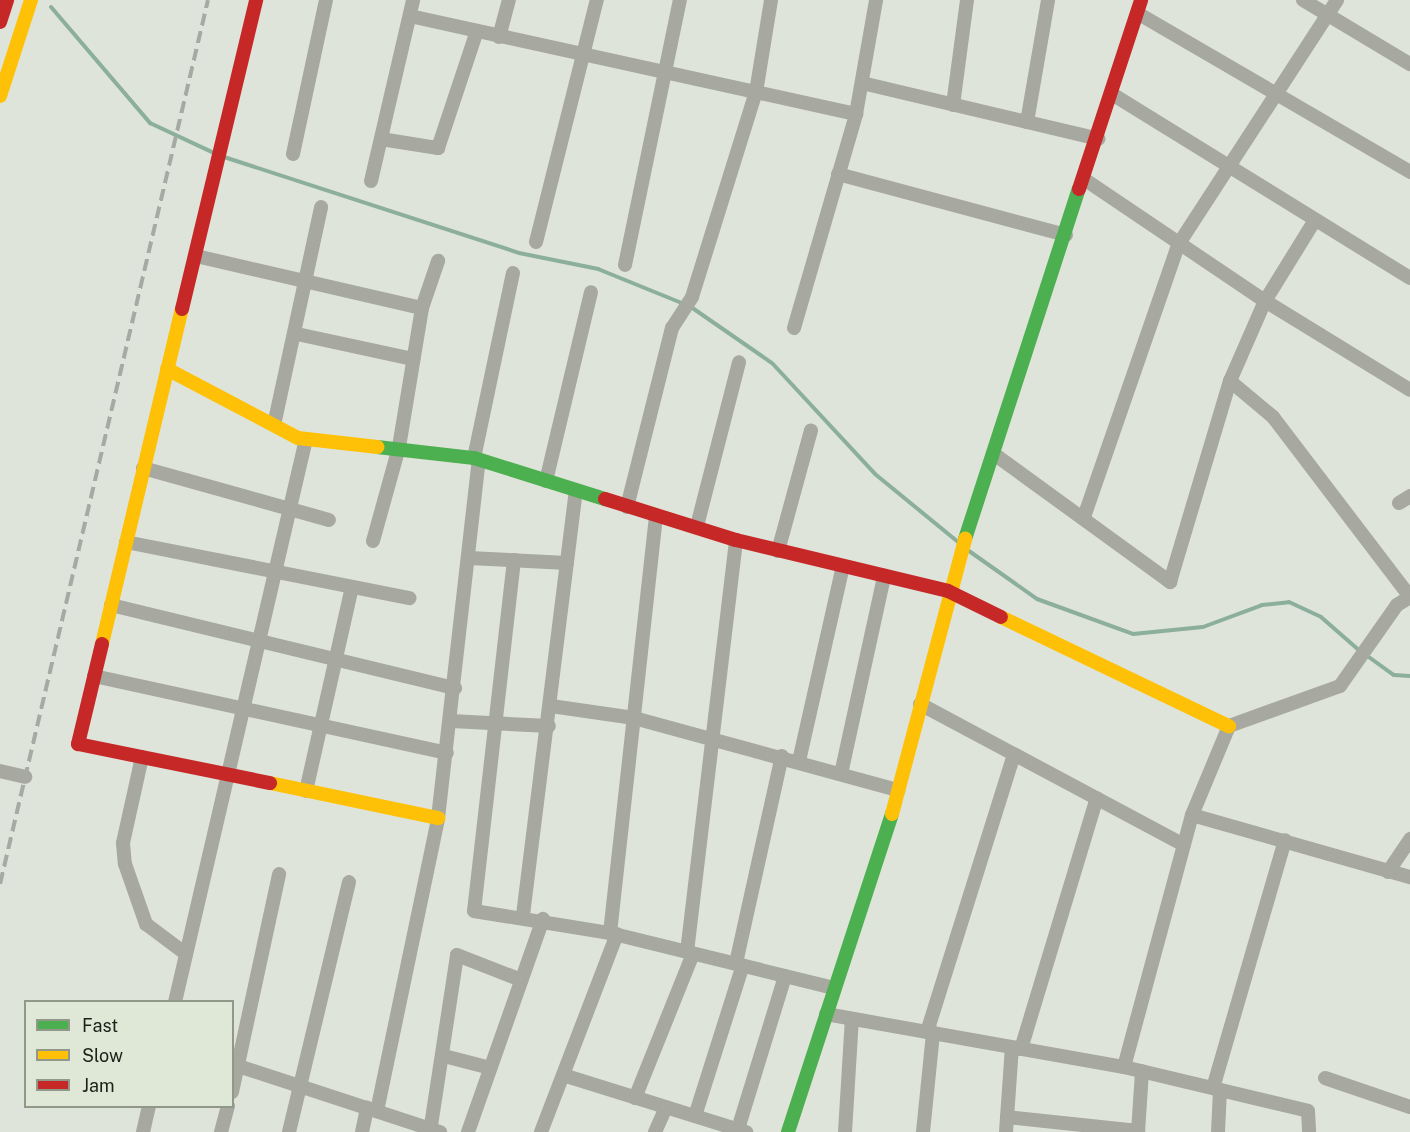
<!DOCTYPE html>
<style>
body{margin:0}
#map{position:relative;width:1410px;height:1132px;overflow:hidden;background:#dfe4da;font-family:"Public Sans",sans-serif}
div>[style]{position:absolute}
.stream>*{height:4px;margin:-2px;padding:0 2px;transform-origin:2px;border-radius:2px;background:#8caf9c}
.street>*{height:14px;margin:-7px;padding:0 7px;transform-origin:7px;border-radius:7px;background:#a7a8a0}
.fast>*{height:14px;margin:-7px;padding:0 7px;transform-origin:7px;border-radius:7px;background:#4caf50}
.slow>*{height:14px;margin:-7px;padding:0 7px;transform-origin:7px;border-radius:7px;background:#ffc107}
.jam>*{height:14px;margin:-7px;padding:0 7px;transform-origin:7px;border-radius:7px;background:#c62828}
.rail>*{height:4px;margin-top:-2px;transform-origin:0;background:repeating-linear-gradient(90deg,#a7a9a3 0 12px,transparent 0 18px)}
span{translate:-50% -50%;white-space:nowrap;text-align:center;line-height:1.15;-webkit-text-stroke:5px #dfe8d6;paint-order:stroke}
.legend{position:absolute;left:24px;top:1000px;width:210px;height:108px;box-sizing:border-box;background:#dfe8d6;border:2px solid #91988a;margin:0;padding:8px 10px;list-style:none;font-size:18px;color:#1d2019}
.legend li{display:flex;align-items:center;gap:12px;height:30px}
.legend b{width:30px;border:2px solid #91988a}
</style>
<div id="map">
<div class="stream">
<i style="left:51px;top:7px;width:153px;rotate:49.5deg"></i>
<i style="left:150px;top:123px;width:71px;rotate:25.1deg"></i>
<i style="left:224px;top:157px;width:310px;rotate:18deg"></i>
<i style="left:519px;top:253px;width:81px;rotate:11.4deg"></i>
<i style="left:598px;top:269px;width:93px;rotate:22.1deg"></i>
<i style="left:691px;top:307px;width:98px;rotate:34.7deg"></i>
<i style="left:772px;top:363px;width:151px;rotate:47.1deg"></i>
<i style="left:875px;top:474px;width:107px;rotate:39.3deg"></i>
<i style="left:969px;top:551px;width:83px;rotate:35.2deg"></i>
<i style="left:1037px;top:599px;width:102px;rotate:20deg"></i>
<i style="left:1133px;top:634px;width:70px;rotate:-5.7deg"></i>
<i style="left:1203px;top:627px;width:63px;rotate:-20.4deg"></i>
<i style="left:1262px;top:605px;width:27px;rotate:-6deg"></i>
<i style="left:1289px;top:602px;width:35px;rotate:25deg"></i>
<i style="left:1321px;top:617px;width:52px;rotate:41.1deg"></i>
<i style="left:1366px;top:655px;width:34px;rotate:36deg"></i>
<i style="left:1394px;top:675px;width:16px;rotate:4deg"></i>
</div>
<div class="street">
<i style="left:1303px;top:0;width:125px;rotate:30.9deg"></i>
<i style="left:1139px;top:14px;width:314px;rotate:30.2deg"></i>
<i style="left:410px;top:16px;width:457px;rotate:12.4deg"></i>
<i style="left:499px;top:37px;width:38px;rotate:-75deg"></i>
<i style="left:862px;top:83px;width:243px;rotate:13.3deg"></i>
<i style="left:1112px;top:94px;width:350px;rotate:31.7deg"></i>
<i style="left:953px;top:105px;width:106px;rotate:-82.4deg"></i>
<i style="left:1027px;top:122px;width:124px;rotate:-80.2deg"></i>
<i style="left:381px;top:139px;width:58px;rotate:9deg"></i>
<i style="left:438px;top:148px;width:120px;rotate:-71.6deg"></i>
<i style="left:293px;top:154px;width:157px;rotate:-77.9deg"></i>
<i style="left:838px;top:174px;width:236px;rotate:15deg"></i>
<i style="left:1084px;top:179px;width:218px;rotate:34deg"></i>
<i style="left:1265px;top:301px;width:170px;rotate:31.5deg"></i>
<i style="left:371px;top:181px;width:186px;rotate:-76.9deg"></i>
<i style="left:536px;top:242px;width:250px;rotate:-75.9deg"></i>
<i style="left:196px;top:256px;width:232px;rotate:13deg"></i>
<i style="left:625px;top:265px;width:271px;rotate:-78.3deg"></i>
<i style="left:794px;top:328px;width:223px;rotate:-73.8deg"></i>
<i style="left:856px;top:114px;width:116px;rotate:-80deg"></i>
<i style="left:297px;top:334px;width:119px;rotate:12.2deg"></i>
<i style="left:1230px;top:381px;width:56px;rotate:39.9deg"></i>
<i style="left:1273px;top:417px;width:226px;rotate:52.7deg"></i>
<i style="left:274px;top:425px;width:223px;rotate:-77.8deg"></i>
<i style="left:994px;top:454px;width:218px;rotate:36deg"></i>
<i style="left:1170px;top:582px;width:210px;rotate:-73.4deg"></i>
<i style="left:1230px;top:381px;width:87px;rotate:-66.4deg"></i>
<i style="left:1265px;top:301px;width:95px;rotate:-58.3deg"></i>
<i style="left:474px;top:458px;width:189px;rotate:-78.1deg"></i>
<i style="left:143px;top:468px;width:193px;rotate:15.6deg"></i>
<i style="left:546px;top:481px;width:194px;rotate:-76.6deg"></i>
<i style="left:1399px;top:503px;width:13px;rotate:-32deg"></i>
<i style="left:627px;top:507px;width:185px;rotate:-75.9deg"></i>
<i style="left:672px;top:328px;width:37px;rotate:-57deg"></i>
<i style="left:692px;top:297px;width:215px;rotate:-72.7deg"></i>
<i style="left:756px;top:92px;width:93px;rotate:-80.7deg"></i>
<i style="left:1084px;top:517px;width:288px;rotate:-70.9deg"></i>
<i style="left:1178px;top:245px;width:292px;rotate:-57deg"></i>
<i style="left:697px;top:526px;width:169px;rotate:-75.6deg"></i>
<i style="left:373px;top:541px;width:98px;rotate:-74.5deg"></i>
<i style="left:399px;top:447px;width:141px;rotate:-80.6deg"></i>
<i style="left:422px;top:308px;width:50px;rotate:-71.2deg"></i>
<i style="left:126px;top:542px;width:289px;rotate:11.2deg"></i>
<i style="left:778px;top:551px;width:125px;rotate:-74.7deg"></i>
<i style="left:469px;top:558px;width:98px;rotate:2.9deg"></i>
<i style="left:514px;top:560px;width:353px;rotate:96.5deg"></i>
<i style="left:474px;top:911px;width:138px;rotate:9.2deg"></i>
<i style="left:610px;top:933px;width:231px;rotate:13.8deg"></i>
<i style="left:111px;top:605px;width:354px;rotate:13.6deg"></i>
<i style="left:94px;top:676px;width:361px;rotate:12.3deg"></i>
<i style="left:920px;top:704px;width:299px;rotate:28.1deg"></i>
<i style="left:551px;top:706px;width:84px;rotate:8.2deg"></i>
<i style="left:634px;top:718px;width:274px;rotate:15.3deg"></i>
<i style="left:451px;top:721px;width:98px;rotate:2.9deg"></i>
<i style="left:142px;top:757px;width:88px;rotate:102.5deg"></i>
<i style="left:123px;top:843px;width:21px;rotate:85deg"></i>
<i style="left:125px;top:864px;width:64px;rotate:70.7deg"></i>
<i style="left:146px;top:924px;width:50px;rotate:36.9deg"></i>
<i style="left:799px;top:761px;width:200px;rotate:-77.3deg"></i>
<i style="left:0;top:771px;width:26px;rotate:13deg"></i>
<i style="left:841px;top:774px;width:203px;rotate:-77.7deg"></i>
<i style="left:306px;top:791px;width:209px;rotate:-77.3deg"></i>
<i style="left:1192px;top:815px;width:227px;rotate:15.9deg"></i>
<i style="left:1388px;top:872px;width:40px;rotate:-56deg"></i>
<i style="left:523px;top:915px;width:427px;rotate:-82.9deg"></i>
<i style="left:610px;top:933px;width:419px;rotate:-83.7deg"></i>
<i style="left:687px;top:952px;width:415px;rotate:-83.2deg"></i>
<i style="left:736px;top:963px;width:212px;rotate:-77.5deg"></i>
<i style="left:175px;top:1002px;width:578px;rotate:-76.9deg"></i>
<i style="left:826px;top:1014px;width:303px;rotate:10.1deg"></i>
<i style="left:1124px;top:1067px;width:189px;rotate:13.4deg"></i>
<i style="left:1308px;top:1111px;width:21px;rotate:87deg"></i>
<i style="left:927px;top:1032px;width:291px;rotate:-72.6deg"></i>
<i style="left:1021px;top:1049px;width:262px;rotate:-73.2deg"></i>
<i style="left:444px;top:1056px;width:48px;rotate:14.6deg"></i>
<i style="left:232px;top:1064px;width:219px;rotate:18.1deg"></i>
<i style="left:1124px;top:1067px;width:261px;rotate:-74.9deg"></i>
<i style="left:1192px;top:815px;width:96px;rotate:-67.4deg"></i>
<i style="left:1229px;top:726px;width:118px;rotate:-19.8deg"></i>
<i style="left:1340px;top:686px;width:99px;rotate:-54.9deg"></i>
<i style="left:1397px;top:605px;width:15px;rotate:-32deg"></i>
<i style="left:563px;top:1075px;width:192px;rotate:17.3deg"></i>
<i style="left:1325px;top:1078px;width:90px;rotate:18.8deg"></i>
<i style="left:1213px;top:1088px;width:258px;rotate:-73.8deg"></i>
<i style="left:232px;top:1092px;width:223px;rotate:-77.8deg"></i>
<i style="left:635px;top:1098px;width:155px;rotate:-68.1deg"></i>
<i style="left:377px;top:1111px;width:299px;rotate:-78.2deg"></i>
<i style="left:438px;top:818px;width:360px;rotate:-83.5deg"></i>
<i style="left:695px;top:1116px;width:158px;rotate:-72.4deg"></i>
<i style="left:1007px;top:1117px;width:132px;rotate:6.1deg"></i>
<i style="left:738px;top:1129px;width:160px;rotate:-72.9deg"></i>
<i style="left:143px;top:1132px;width:27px;rotate:-77deg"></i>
<i style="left:221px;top:1132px;width:27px;rotate:-75deg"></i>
<i style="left:289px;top:1132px;width:257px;rotate:-76.5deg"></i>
<i style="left:362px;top:1132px;width:25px;rotate:-78deg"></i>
<i style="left:430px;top:1132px;width:179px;rotate:-81.3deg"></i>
<i style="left:457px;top:955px;width:69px;rotate:21.3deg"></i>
<i style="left:468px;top:1132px;width:226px;rotate:-70.6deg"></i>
<i style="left:541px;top:1132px;width:212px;rotate:-69deg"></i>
<i style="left:655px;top:1132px;width:27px;rotate:-66deg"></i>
<i style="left:845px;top:1132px;width:113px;rotate:-86.5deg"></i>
<i style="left:923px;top:1132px;width:100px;rotate:-84.2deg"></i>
<i style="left:1006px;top:1132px;width:85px;rotate:-86deg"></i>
<i style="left:1138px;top:1132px;width:61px;rotate:-86.2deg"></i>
<i style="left:1218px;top:1132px;width:42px;rotate:-87.3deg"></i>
</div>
<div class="fast">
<i style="left:377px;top:447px;width:98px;rotate:6.5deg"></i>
<i style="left:474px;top:458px;width:137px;rotate:17.4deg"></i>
<i style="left:965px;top:539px;width:368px;rotate:-72deg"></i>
<i style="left:788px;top:1132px;width:335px;rotate:-71.9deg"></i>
</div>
<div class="slow">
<i style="left:0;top:96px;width:101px;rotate:-72.1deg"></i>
<i style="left:167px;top:369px;width:148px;rotate:27.8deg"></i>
<i style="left:298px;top:438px;width:80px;rotate:6.5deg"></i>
<i style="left:1001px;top:617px;width:253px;rotate:25.6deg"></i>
<i style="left:102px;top:644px;width:344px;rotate:-76.6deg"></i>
<i style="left:270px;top:783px;width:172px;rotate:11.8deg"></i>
<i style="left:892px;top:814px;width:285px;rotate:-75.1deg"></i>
</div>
<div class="jam">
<i style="left:0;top:22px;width:23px;rotate:-72deg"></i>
<i style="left:1079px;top:189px;width:199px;rotate:-71.8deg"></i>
<i style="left:182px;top:309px;width:318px;rotate:-76.5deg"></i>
<i style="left:605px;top:499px;width:137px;rotate:17.4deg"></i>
<i style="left:736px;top:540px;width:218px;rotate:13.5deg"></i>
<i style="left:948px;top:591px;width:59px;rotate:26.1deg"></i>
<i style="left:102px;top:644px;width:103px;rotate:103.5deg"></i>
<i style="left:78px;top:744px;width:196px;rotate:11.5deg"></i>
</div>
<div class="rail">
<i style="left:0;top:884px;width:908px;rotate:-76.76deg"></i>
</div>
<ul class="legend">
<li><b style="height:8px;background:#4caf50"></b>Fast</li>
<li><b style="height:8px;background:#ffc107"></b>Slow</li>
<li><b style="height:8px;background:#c62828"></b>Jam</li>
</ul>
</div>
